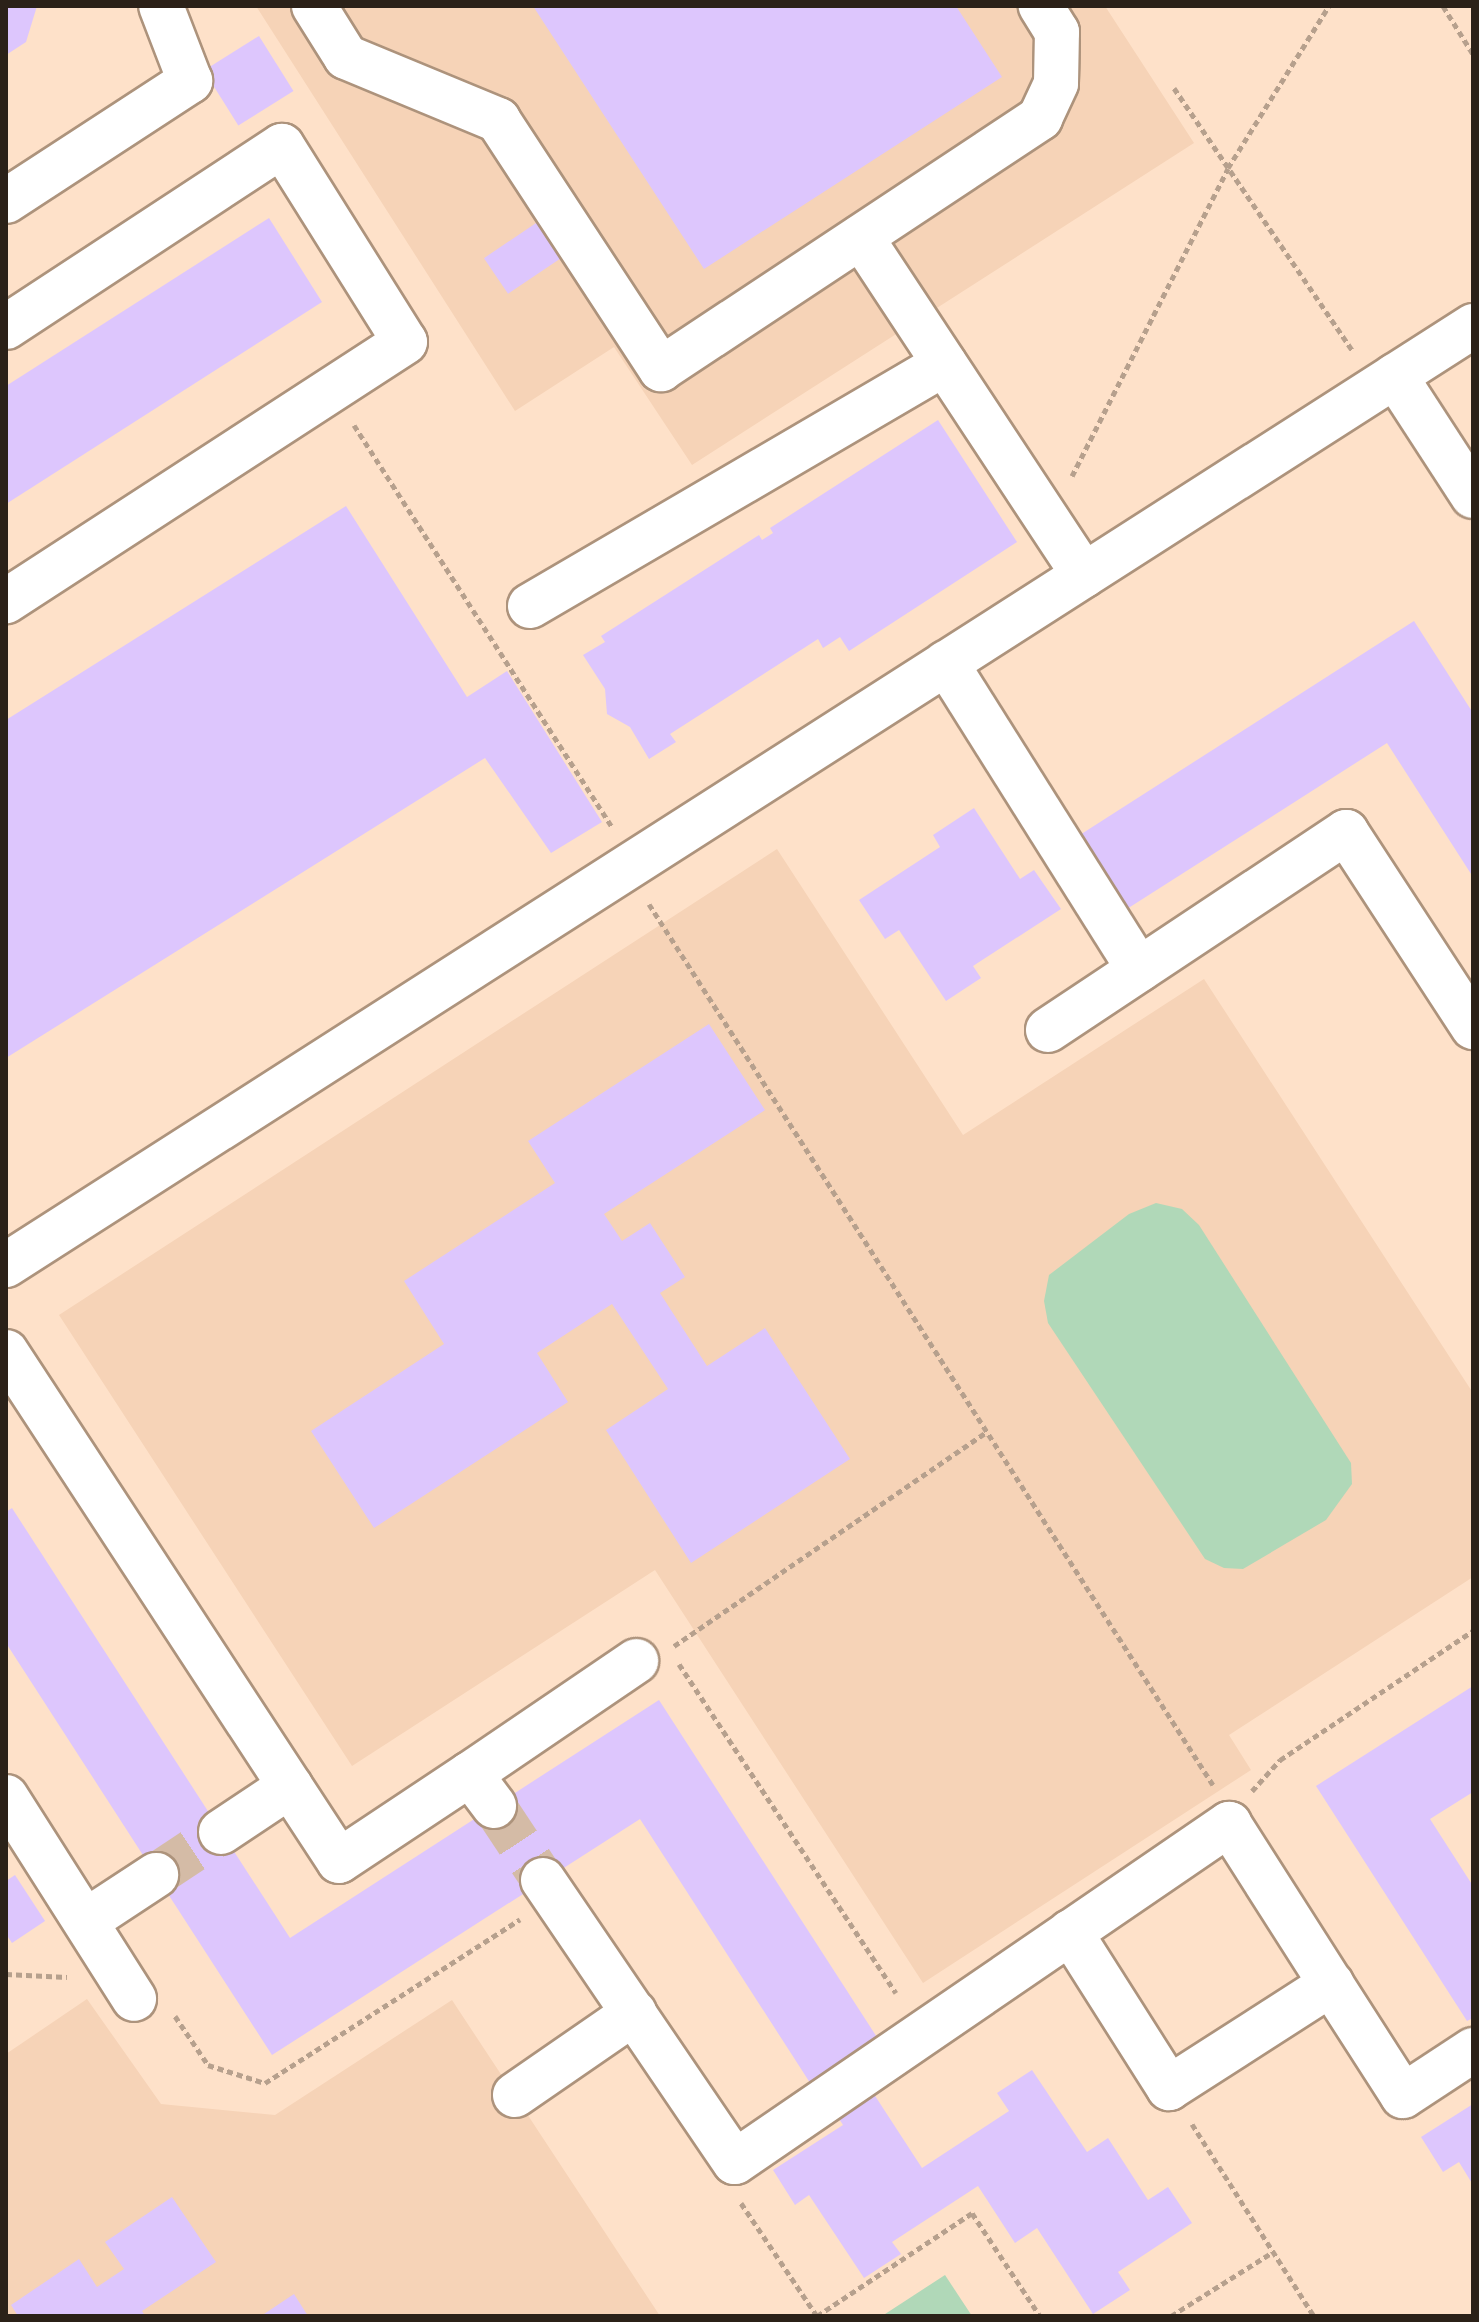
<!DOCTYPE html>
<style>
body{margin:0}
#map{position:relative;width:1479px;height:2322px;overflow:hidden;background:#fee1c9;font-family:Overpass,sans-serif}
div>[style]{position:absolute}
.built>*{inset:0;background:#f6d3b7}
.green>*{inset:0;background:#b0d8b8}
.building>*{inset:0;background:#ddc6fd;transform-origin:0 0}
.minor-tunnel>*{height:44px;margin-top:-22px;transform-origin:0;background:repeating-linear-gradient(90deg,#d4bba6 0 44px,transparent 0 66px)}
.path>*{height:5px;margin-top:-2.5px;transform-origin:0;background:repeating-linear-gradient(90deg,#b6a08d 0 6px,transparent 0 10px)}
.roads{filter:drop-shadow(2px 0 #ad937c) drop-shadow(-2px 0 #ad937c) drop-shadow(0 2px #ad937c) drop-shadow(0 -2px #ad937c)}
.minor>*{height:44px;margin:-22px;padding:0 22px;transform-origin:22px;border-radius:22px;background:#fff}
span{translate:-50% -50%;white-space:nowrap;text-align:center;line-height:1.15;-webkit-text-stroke:7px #fff;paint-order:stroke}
.frame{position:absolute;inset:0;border:8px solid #2b2118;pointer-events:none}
</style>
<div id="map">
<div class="built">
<i style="clip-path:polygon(256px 6px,1105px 6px,1194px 143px,692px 465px,614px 347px,515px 411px)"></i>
<i style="clip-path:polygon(777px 849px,963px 1135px,1204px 979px,1473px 1393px,1473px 1577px,1229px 1735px,1251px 1770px,923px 1983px,655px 1570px,352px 1766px,59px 1315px)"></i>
<i style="clip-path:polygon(87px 1999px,161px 2104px,275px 2115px,452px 2000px,660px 2316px,6px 2316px,6px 2054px)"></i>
</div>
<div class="green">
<i style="clip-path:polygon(1156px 1203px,1182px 1209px,1199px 1225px,1351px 1463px,1352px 1484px,1326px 1520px,1243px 1569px,1224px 1568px,1205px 1559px,1048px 1323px,1044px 1301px,1049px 1275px,1129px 1214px)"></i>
<i style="clip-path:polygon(945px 2275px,972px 2316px,882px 2316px)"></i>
</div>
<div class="building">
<i style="clip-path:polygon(6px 6px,37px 6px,26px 42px,6px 55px)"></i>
<i style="clip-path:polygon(533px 6px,956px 6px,1002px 77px,704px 269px)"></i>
<i style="left:259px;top:36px;width:65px;height:65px;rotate:58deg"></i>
<i style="clip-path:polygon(269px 218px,322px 302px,6px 504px,6px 386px)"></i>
<i style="left:542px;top:219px;width:43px;height:70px;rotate:56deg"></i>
<i style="clip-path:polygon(938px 420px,1017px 542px,849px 651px,840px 637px,823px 648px,818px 639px,670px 734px,676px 742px,649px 759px,630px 727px,607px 714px,605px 689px,583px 655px,605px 642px,601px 636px,759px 535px,762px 540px,773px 533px,770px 528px)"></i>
<i style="clip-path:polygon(346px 506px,467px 697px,507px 671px,602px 822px,551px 853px,485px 758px,6px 1058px,6px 720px)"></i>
<i style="clip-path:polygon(1414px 621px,1473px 713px,1473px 877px,1387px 743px,1119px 914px,1072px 840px)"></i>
<i style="clip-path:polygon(974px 808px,1020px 879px,1034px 870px,1061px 909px,973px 966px,981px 978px,946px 1001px,899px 930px,885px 939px,859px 900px,940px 847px,933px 835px)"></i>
<i style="clip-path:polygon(709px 1024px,765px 1110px,604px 1214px,622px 1241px,650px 1223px,685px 1277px,660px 1293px,707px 1366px,765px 1328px,850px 1459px,691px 1563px,606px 1430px,668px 1389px,612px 1304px,537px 1353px,568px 1402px,374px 1528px,311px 1431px,444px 1344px,404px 1281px,555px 1183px,528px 1141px)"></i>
<i style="clip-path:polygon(12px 1508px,290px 1938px,659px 1700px,882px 2045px,814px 2089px,640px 1819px,272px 2055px,6px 1643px,6px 1512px)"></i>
<i style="clip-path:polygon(1473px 1686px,1473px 1792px,1430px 1819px,1473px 1886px,1473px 2018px,1467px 2021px,1316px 1786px)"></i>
<i style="clip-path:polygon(15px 1875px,45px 1921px,12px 1943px,6px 1934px,6px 1881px)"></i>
<i style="clip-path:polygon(1032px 2070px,1087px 2152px,1108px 2138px,1148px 2200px,1168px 2187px,1192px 2223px,1118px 2272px,1130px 2290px,1093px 2314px,1037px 2228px,1015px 2243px,978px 2186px,892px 2242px,901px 2254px,864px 2278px,809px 2195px,795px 2205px,773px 2170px,843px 2125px,832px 2108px,868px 2085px,922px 2168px,1009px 2111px,997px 2093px)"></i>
<i style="clip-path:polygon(1473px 2104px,1473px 2185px,1459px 2162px,1443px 2172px,1421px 2137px)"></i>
<i style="clip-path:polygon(172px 2197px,216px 2262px,142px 2311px,145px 2316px,18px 2316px,11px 2305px,79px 2259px,97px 2287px,124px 2269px,105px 2242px)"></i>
<i style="clip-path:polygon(294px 2294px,308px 2316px,261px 2316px)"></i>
</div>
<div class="minor-tunnel">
<i style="left:494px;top:1806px;width:89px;rotate:56.5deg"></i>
<i style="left:156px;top:1875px;width:78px;rotate:-33.5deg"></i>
</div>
<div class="path">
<i style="left:1443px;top:6px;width:57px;rotate:58deg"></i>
<i style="left:1174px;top:88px;width:317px;rotate:55.8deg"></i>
<i style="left:354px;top:425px;width:478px;rotate:57.3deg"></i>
<i style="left:1072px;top:476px;width:345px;rotate:-63.1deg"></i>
<i style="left:1228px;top:168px;width:191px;rotate:-58.1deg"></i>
<i style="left:649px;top:904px;width:1046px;rotate:57.37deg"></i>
<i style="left:674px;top:1646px;width:379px;rotate:-34.4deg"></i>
<i style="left:679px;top:1664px;width:394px;rotate:56.6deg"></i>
<i style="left:1252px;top:1791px;width:42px;rotate:-47.9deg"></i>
<i style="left:1280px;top:1760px;width:232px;rotate:-33.8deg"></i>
<i style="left:6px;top:1974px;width:61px;rotate:2.8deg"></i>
<i style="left:175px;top:2016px;width:59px;rotate:56deg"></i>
<i style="left:208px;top:2065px;width:60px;rotate:17.5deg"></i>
<i style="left:265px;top:2083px;width:303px;rotate:-32.7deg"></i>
<i style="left:1192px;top:2124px;width:227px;rotate:57.6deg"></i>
<i style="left:741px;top:2203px;width:136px;rotate:56.1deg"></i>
<i style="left:817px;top:2316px;width:186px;rotate:-33.6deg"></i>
<i style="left:972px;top:2213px;width:123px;rotate:56.6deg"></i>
<i style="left:1171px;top:2316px;width:120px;rotate:-32.1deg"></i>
</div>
<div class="roads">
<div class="minor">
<i style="left:314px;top:6px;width:60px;rotate:57.9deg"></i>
<i style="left:346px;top:57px;width:165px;rotate:22.5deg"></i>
<i style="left:498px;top:120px;width:298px;rotate:56.8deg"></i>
<i style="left:661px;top:369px;width:455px;rotate:-33.5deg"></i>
<i style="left:1040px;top:118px;width:38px;rotate:-65deg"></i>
<i style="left:1056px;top:83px;width:51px;rotate:-88.9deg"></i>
<i style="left:1057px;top:32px;width:31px;rotate:-122deg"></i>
<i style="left:6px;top:201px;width:220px;rotate:-33.1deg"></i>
<i style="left:190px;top:81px;width:80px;rotate:-111.1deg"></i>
<i style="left:861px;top:237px;width:405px;rotate:56.6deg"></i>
<i style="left:6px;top:327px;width:330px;rotate:-33.3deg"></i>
<i style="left:282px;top:146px;width:231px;rotate:57.9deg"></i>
<i style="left:405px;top:342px;width:476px;rotate:147deg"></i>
<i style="left:1395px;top:376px;width:143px;rotate:57deg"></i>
<i style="left:530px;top:606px;width:480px;rotate:-30.3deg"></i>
<i style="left:946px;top:663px;width:362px;rotate:57.8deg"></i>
<i style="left:1048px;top:1030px;width:358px;rotate:-33.6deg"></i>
<i style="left:1346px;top:832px;width:233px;rotate:56.9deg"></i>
<i style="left:6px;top:1265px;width:1742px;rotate:-32.62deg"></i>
<i style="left:6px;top:1352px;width:608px;rotate:56.81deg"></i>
<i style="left:339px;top:1861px;width:157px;rotate:-33.6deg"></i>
<i style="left:470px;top:1774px;width:40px;rotate:53deg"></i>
<i style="left:470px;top:1774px;width:201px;rotate:-34.2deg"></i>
<i style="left:6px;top:1797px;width:239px;rotate:57.6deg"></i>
<i style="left:221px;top:1832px;width:83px;rotate:-33.7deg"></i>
<i style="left:543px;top:1880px;width:341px;rotate:55.8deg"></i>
<i style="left:735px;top:2162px;width:599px;rotate:-34.38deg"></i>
<i style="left:1229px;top:1824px;width:190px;rotate:57.5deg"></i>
<i style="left:86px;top:1921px;width:84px;rotate:-33.3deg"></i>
<i style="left:1070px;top:1932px;width:185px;rotate:57.6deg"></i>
<i style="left:1169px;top:2088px;width:193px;rotate:-32.7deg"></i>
<i style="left:1331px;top:1984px;width:133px;rotate:57.3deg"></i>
<i style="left:1403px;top:2096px;width:84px;rotate:-33.3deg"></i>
<i style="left:515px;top:2095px;width:145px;rotate:-34.6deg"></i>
</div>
</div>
<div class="frame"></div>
</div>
